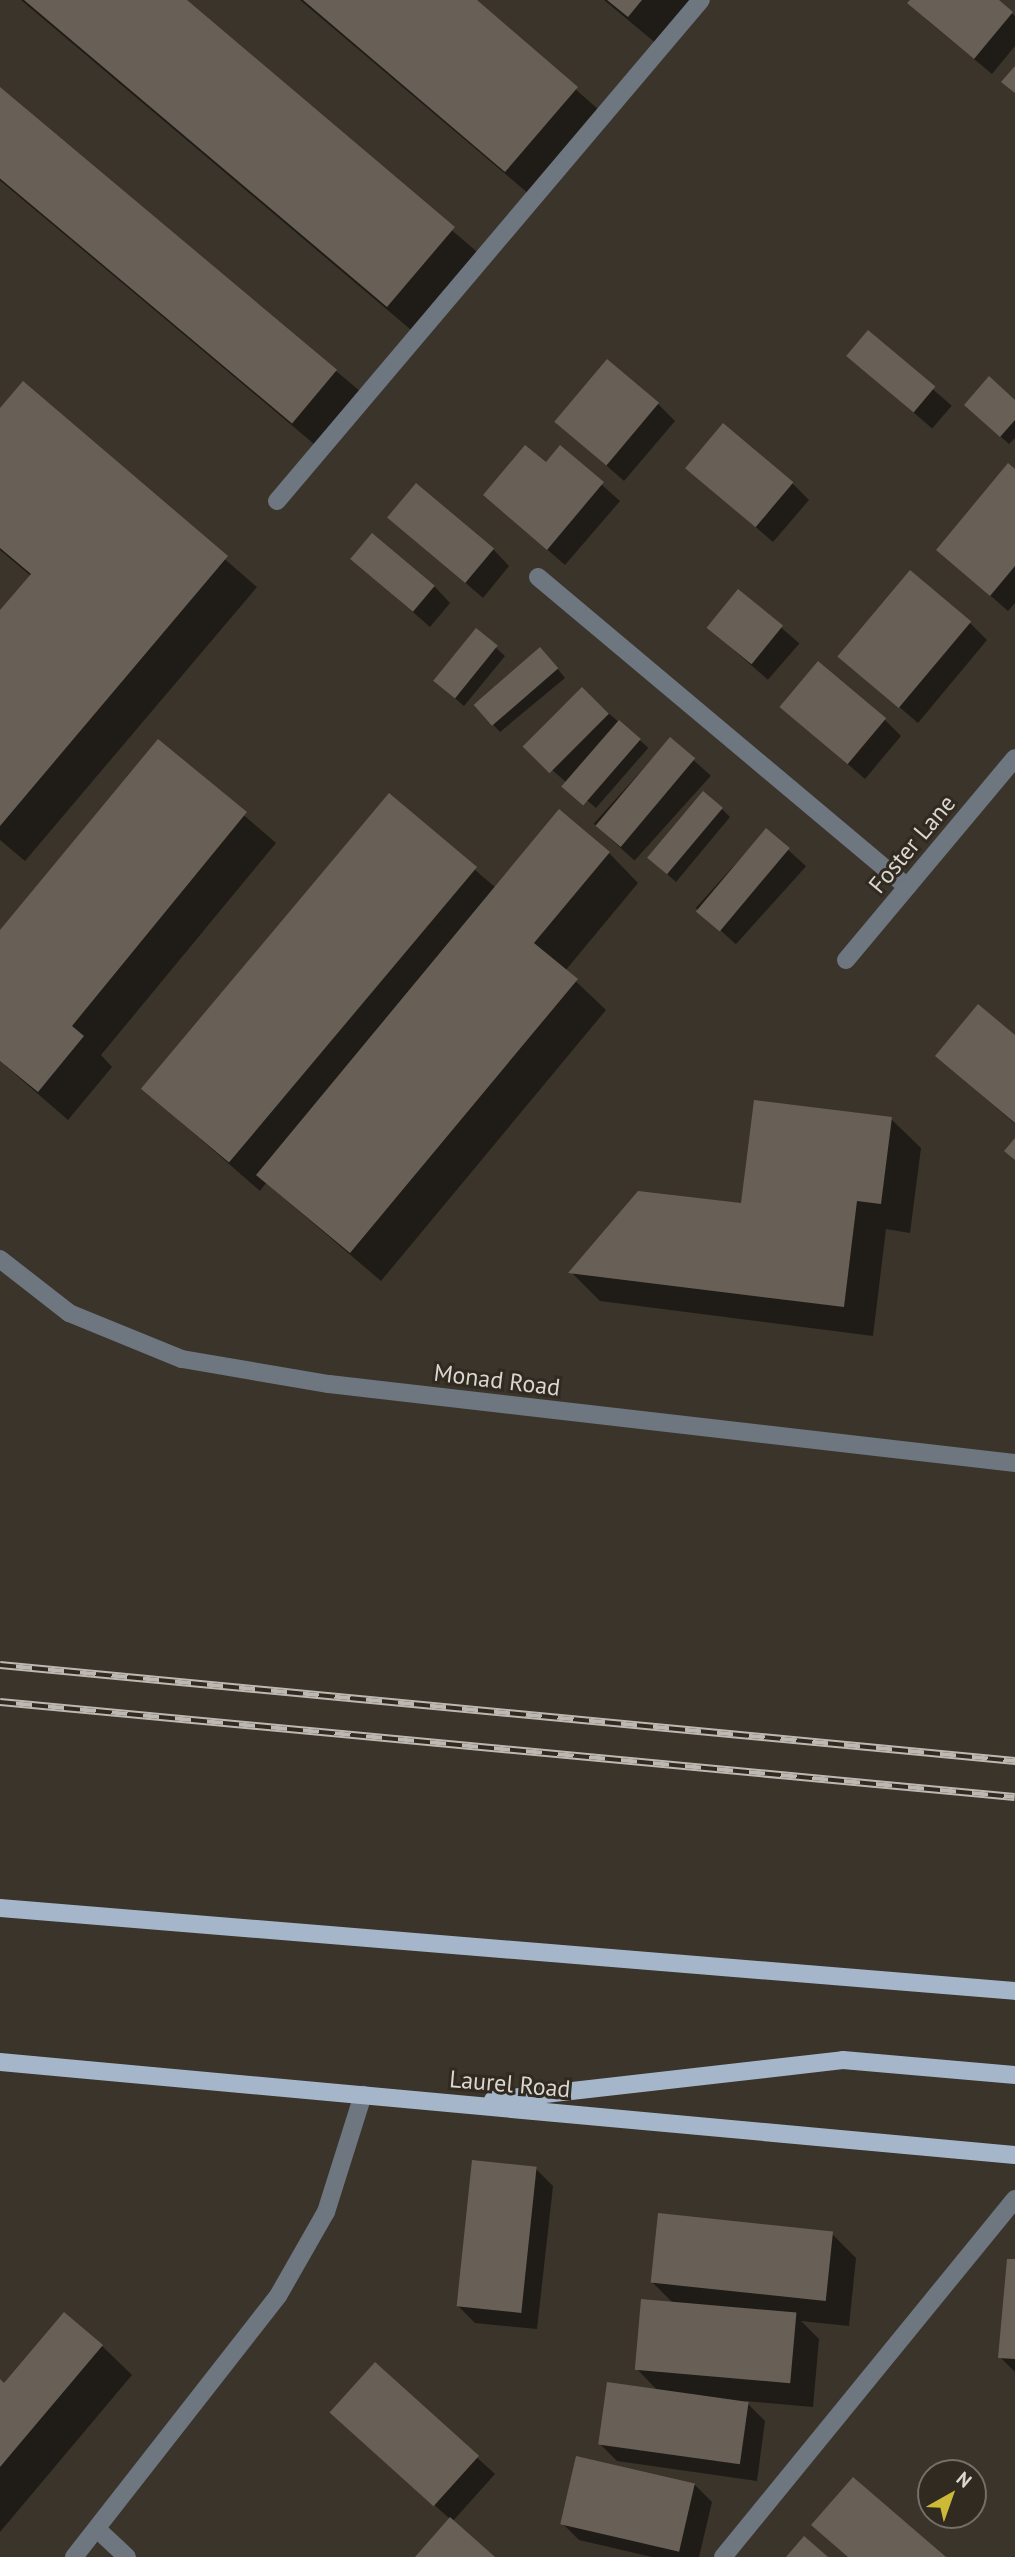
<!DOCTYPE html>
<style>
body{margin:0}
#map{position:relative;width:1015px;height:2557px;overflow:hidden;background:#3a342b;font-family:"PT Sans",sans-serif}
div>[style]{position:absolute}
.shadow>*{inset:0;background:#0007;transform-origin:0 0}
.building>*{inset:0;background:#686056;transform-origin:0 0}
.minor>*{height:18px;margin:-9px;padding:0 9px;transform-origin:9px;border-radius:9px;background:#6e7680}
.major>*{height:18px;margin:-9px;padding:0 9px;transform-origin:9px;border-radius:9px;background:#a5b6ca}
.rail>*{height:8px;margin-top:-4px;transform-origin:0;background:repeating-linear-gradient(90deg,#302a21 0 16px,#bdb9b2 0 32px);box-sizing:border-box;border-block:2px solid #bdb9b2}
span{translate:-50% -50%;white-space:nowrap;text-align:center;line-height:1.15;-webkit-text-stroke:6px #302a21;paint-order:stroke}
.street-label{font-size:24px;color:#dad6d0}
.north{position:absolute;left:917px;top:2459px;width:70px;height:70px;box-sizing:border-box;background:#302a21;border:2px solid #746f67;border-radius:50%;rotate:40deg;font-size:19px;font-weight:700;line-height:28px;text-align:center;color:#dad6d0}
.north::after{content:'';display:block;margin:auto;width:24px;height:32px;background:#cdb938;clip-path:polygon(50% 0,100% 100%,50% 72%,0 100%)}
</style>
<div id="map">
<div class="shadow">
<i style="clip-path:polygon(21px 0,184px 0,483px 257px,417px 335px)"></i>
<i style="clip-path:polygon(300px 0,474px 0,607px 117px,536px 200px)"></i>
<i style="clip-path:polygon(604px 0,696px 0,658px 45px)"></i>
<i style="clip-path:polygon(912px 0,996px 0,1015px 16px,1015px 46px,992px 74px,927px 20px,910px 3px)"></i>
<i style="left:0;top:89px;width:471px;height:70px;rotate:40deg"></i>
<i style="left:868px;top:333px;width:111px;height:30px;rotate:41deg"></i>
<i style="clip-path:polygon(23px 384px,257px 587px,25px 861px,0 840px,0 613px,31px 576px,0 550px,0 411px)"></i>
<i style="clip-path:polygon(1015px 402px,1015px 438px,1009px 444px,974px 413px)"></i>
<i style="clip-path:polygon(658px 404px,675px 421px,624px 481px,556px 421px)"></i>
<i style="clip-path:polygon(560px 448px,620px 501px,565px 565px,485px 495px,546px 465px)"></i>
<i style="clip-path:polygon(688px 468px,792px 483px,809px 500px,773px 542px)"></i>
<i style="clip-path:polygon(1015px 471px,1015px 603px,1008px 611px,938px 550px)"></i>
<i style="clip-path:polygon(389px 517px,493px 549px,509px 566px,483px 598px)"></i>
<i style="clip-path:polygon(352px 559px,434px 586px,450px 603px,430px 627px)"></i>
<i style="left:739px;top:591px;width:80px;height:48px;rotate:41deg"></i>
<i style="clip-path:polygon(970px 623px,987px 640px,918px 723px,840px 656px)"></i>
<i style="clip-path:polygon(476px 630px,505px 656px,464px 706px,443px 688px)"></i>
<i style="clip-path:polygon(548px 657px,565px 678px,500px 732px,474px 704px)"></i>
<i style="left:582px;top:690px;width:88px;height:80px;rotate:41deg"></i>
<i style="clip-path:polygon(782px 707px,884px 719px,901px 736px,865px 779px)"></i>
<i style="left:670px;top:739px;width:55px;height:114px;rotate:42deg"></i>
<i style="clip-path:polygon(158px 741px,276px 843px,101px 1055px,112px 1067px,68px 1120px,0 1061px,0 933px)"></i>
<i style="clip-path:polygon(389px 796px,496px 888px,609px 853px,638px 883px,565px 971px,606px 1010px,381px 1281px,266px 1183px,260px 1191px,143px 1089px)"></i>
<i style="clip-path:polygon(722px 809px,730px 817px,676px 882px,658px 866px)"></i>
<i style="left:766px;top:830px;width:54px;height:105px;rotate:42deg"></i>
<i style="clip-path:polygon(1015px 1037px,1015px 1124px,937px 1056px)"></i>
<i style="clip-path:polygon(891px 1119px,921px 1148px,910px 1233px,886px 1229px,873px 1336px,600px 1301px,571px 1272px,742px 1205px)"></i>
<i style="clip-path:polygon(536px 2169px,553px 2186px,537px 2329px,475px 2323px,458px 2306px)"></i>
<i style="clip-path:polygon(832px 2234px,856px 2258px,849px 2326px,801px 2321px,819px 2339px,813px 2407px,745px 2401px,765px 2421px,757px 2481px,617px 2461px,600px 2444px,658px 2391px,637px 2369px,674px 2304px,653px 2283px)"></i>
<i style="clip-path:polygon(1015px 2261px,1015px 2372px,1000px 2357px)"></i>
<i style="clip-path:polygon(102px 2346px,132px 2375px,0 2532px,0 2381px,4px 2385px)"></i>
<i style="clip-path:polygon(375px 2365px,495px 2474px,452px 2522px,492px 2557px,417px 2557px,450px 2519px,350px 2430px)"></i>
<i style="clip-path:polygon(695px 2485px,712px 2502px,699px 2557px,652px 2557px,579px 2540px,562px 2523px)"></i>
</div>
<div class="building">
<i style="clip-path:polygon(24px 0,187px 0,455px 227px,387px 307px)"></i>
<i style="clip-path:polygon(303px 0,477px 0,578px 87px,505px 172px)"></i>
<i style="clip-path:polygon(607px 0,642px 0,628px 17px)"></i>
<i style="clip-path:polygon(910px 0,999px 0,1013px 12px,974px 59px,907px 3px)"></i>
<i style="clip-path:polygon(1015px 66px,1015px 93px,1001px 82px)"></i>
<i style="left:0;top:87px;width:440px;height:70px;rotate:40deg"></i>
<i style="left:868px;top:330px;width:88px;height:34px;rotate:40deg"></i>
<i style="left:607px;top:359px;width:68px;height:82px;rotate:40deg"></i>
<i style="clip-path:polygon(989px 376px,1015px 400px,1015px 420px,1000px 437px,964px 405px)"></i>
<i style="clip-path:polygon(23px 381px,228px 556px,0 826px,0 610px,31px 574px,0 548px,0 408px)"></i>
<i style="left:723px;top:423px;width:92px;height:59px;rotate:40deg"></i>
<i style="clip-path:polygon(525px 445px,546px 462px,560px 445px,604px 482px,547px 550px,483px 495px)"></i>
<i style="clip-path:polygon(1008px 463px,1015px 469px,1015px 566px,990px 596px,936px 550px)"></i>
<i style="left:416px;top:483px;width:102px;height:45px;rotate:40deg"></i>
<i style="left:372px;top:533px;width:82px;height:34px;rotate:40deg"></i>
<i style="left:910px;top:570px;width:80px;height:113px;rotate:40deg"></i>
<i style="left:738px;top:589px;width:58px;height:50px;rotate:39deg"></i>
<i style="left:476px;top:628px;width:28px;height:68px;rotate:39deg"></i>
<i style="left:540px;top:647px;width:28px;height:88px;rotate:49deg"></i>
<i style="left:818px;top:661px;width:89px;height:60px;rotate:40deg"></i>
<i style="left:582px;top:687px;width:38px;height:84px;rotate:45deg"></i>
<i style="left:619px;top:720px;width:29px;height:88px;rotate:41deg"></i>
<i style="left:670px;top:737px;width:33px;height:116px;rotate:40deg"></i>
<i style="clip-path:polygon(158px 739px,247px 812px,72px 1026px,84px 1036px,38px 1092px,0 1061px,0 930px)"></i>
<i style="left:703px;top:791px;width:26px;height:87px;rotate:40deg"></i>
<i style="left:389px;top:793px;width:115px;height:386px;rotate:40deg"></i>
<i style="clip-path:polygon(559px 809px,610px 852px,534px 943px,578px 979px,350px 1253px,256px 1175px)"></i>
<i style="left:766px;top:828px;width:31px;height:109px;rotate:40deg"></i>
<i style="clip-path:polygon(978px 1004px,1015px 1035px,1015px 1123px,935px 1056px)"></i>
<i style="clip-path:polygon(754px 1100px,892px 1117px,881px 1204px,857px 1201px,844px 1307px,568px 1273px,638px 1191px,741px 1203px)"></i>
<i style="clip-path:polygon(1015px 1138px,1015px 1160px,1004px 1151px)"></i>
<i style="left:472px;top:2160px;width:65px;height:147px;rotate:6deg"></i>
<i style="left:658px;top:2213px;width:176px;height:70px;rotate:6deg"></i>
<i style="clip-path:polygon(1007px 2259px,1015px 2259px,1015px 2359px,998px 2358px)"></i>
<i style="left:641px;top:2299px;width:156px;height:71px;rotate:5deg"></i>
<i style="clip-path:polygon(64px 2312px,103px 2345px,0 2467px,0 2379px,4px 2383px)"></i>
<i style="left:375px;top:2362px;width:140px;height:68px;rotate:42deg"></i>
<i style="left:607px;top:2382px;width:143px;height:63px;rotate:8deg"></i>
<i style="left:576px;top:2456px;width:122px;height:70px;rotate:13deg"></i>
<i style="clip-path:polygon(853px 2477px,946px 2557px,848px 2557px,811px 2525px)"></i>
<i style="clip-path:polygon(450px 2517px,495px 2557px,415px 2557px)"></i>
<i style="clip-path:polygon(804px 2536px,828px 2557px,786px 2557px)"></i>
</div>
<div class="minor">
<i style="left:277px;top:501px;width:656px;rotate:-49.76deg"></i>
<i style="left:538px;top:577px;width:482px;rotate:40deg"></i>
<i style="left:846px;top:960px;width:263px;rotate:-50.1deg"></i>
<i style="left:0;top:1259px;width:88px;rotate:38deg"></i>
<i style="left:69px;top:1313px;width:122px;rotate:22.2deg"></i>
<i style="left:182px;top:1359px;width:149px;rotate:9.7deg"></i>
<i style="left:329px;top:1384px;width:691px;rotate:6.57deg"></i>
<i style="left:97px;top:2529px;width:41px;rotate:43deg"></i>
<i style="left:74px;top:2557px;width:331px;rotate:-52deg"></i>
<i style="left:278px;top:2296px;width:97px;rotate:-60.3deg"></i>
<i style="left:326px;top:2212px;width:123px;rotate:-72.5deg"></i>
<i style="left:723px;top:2557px;width:462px;rotate:-50.8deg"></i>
</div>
<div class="major">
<i style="left:0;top:1908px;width:1018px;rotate:4.67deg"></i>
<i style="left:0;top:2062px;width:1019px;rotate:5.24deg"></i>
<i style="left:493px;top:2100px;width:352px;rotate:-6.5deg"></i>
<i style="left:843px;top:2060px;width:173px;rotate:5deg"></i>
</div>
<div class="rail">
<i style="left:0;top:1665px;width:1020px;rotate:5.4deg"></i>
<i style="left:0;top:1702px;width:1019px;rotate:5.35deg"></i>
</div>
<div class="street-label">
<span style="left:912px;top:844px;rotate:-50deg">Foster Lane</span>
<span style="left:497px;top:1380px;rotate:7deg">Monad Road</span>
<span style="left:510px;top:2084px;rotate:5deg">Laurel Road</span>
</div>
<div class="north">N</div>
</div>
